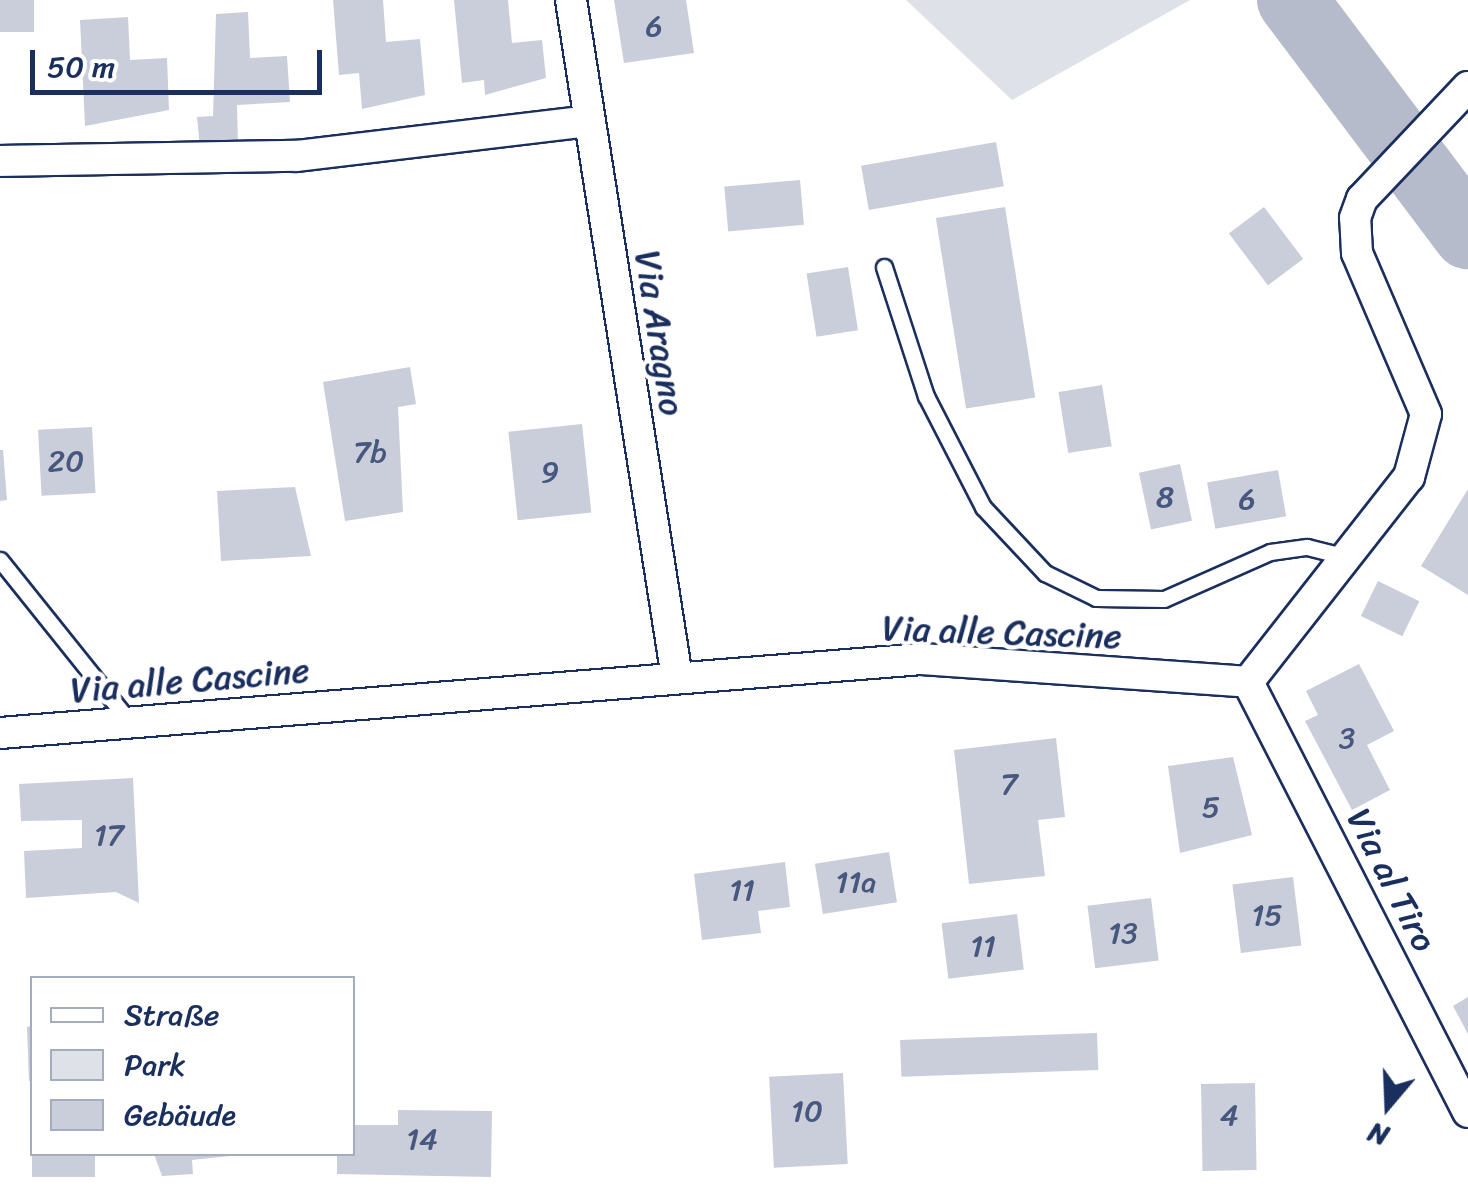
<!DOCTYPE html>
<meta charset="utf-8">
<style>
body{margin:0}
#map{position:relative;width:1468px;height:1186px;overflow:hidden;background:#fff;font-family:Sriracha,sans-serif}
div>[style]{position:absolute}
.green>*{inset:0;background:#dee1e7}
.river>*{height:70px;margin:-35px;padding:0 35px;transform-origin:35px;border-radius:35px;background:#b5bbca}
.building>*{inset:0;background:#caceda;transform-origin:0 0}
.roads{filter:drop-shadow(2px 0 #1b2f5e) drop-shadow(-2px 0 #1b2f5e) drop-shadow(0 2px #1b2f5e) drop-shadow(0 -2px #1b2f5e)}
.lane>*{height:15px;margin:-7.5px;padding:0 7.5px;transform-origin:7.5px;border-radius:7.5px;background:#fff}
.street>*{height:30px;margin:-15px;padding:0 15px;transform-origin:15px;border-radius:15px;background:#fff}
span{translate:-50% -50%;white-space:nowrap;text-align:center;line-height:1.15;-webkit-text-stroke:9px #fff;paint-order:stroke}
.number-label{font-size:30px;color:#47577d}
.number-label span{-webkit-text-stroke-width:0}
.street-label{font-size:35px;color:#1b2f5e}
.legend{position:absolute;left:30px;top:976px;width:325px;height:180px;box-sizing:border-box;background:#fff;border:2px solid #a4acbf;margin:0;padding:12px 18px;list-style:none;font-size:30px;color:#1b2f5e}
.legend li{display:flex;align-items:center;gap:20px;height:50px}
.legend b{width:50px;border:2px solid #a4acbf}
.north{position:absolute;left:1338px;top:1056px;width:100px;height:100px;-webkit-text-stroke:8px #fff;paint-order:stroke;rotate:199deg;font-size:28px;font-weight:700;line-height:40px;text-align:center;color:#1b2f5e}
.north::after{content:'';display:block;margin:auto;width:35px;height:45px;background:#1b2f5e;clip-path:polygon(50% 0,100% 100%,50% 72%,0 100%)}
.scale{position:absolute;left:30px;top:50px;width:292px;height:45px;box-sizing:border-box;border:5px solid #1b2f5e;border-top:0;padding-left:12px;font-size:30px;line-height:35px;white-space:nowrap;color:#1b2f5e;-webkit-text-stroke:8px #fff;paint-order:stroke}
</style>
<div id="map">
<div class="green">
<i style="clip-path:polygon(906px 0,1190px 0,1012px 100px)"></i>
</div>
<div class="river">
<i style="left:1292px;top:0;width:293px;rotate:53.1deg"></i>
</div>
<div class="building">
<i style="left:0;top:0;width:34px;height:32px"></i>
<i style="clip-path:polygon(333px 0,383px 0,386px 42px,420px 39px,425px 95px,362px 109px,359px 73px,339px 75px)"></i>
<i style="clip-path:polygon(454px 0,508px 0,512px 43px,542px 40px,546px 78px,485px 95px,484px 80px,462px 83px)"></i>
<i style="clip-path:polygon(614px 0,686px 0,694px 53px,624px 63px)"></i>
<i style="clip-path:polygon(248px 12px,250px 58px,287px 56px,290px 102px,237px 105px,238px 145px,200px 148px,197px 117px,213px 116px,216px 14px)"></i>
<i style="clip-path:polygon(128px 17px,130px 60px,167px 58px,169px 110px,85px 126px,80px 20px)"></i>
<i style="left:996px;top:142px;width:45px;height:137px;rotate:80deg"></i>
<i style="left:800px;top:180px;width:45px;height:76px;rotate:85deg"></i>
<i style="left:1005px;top:207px;width:193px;height:70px;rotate:81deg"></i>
<i style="left:1264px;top:207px;width:65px;height:44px;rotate:53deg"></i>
<i style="left:848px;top:267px;width:64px;height:42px;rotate:81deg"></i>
<i style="clip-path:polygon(410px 367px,416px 404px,398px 407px,403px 512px,345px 521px,323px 382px)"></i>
<i style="left:1102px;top:385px;width:62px;height:44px;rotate:81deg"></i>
<i style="left:582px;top:424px;width:89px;height:74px;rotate:84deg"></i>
<i style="left:92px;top:427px;width:66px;height:54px;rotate:87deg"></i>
<i style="clip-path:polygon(0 450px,3px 450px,7px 500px,0 501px)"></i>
<i style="left:1180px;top:464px;width:58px;height:42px;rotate:78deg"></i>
<i style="left:1278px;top:470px;width:47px;height:72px;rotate:80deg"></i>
<i style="clip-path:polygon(295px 487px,311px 556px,221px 561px,217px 491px)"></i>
<i style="clip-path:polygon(1468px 489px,1468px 595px,1421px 566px)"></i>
<i style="left:1378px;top:581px;width:46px;height:39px;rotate:26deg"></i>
<i style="clip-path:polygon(1359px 664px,1394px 731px,1367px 745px,1390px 790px,1352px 810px,1305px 721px,1318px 715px,1306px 691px)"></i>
<i style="clip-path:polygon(1056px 738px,1065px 817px,1038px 820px,1045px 876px,969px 884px,954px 750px)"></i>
<i style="clip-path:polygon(1233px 757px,1252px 835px,1180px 853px,1168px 766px)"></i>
<i style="clip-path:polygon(133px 778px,139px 903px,116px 892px,26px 898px,24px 851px,82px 848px,82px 820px,21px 821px,19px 784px)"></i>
<i style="left:889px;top:852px;width:51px;height:75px;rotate:81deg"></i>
<i style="clip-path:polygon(785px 862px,790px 907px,758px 911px,761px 933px,702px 940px,694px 874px)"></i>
<i style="left:1293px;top:877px;width:69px;height:61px;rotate:83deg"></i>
<i style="left:1151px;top:898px;width:63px;height:64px;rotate:83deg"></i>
<i style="left:1017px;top:914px;width:56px;height:76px;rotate:83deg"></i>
<i style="clip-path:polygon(1468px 997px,1468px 1034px,1453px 1006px)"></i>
<i style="clip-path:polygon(32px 1026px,32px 1081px,29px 1081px,27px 1027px)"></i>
<i style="left:1097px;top:1033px;width:37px;height:197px;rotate:88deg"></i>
<i style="left:843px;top:1073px;width:91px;height:74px;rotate:87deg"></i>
<i style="left:1255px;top:1083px;width:87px;height:54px;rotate:89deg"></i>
<i style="clip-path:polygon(398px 1110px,492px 1111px,491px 1177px,337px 1174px,337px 1154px,352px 1154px,352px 1125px,398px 1125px)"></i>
<i style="left:32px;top:1154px;width:63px;height:23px"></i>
<i style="clip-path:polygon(154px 1154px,230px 1154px,230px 1156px,192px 1160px,193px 1174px,162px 1176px)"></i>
</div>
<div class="roads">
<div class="lane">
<i style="left:884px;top:267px;width:136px;rotate:72deg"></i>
<i style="left:926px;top:396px;width:125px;rotate:62.8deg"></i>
<i style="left:983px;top:507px;width:91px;rotate:46.8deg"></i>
<i style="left:1045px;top:573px;width:57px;rotate:26.1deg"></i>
<i style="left:1096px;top:598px;width:68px;rotate:0.8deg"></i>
<i style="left:1164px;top:599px;width:116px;rotate:-23.9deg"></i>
<i style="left:1270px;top:552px;width:37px;rotate:-8deg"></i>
<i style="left:1307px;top:547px;width:38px;rotate:14deg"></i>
<i style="left:0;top:560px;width:208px;rotate:51.3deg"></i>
</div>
<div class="street">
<i style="left:571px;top:0;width:686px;rotate:81.11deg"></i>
<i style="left:0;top:161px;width:296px;rotate:-1deg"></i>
<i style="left:296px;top:156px;width:294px;rotate:-6.8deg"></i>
<i style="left:1248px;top:682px;width:261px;rotate:-51.9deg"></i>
<i style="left:1409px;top:477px;width:65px;rotate:-74.9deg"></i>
<i style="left:1426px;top:414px;width:175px;rotate:-113.2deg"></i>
<i style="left:1357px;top:253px;width:35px;rotate:-93deg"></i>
<i style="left:1355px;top:218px;width:20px;rotate:-70deg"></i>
<i style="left:1362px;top:199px;width:154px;rotate:-46.6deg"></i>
<i style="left:1248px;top:682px;width:483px;rotate:62.9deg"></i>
<i style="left:0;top:733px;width:925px;rotate:-4.59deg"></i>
<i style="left:922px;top:659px;width:327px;rotate:4deg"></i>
</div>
</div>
<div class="number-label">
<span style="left:654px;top:26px">6</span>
<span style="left:370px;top:452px">7b</span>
<span style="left:66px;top:461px">20</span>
<span style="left:550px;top:472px">9</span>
<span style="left:1165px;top:497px">8</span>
<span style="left:1247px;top:499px">6</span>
<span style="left:1347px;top:738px">3</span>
<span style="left:1009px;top:784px">7</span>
<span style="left:1211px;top:807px">5</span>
<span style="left:109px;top:835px">17</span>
<span style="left:856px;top:882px">11a</span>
<span style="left:742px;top:890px">11</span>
<span style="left:1267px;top:915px">15</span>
<span style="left:1123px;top:933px">13</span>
<span style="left:983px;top:946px">11</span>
<span style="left:807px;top:1111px">10</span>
<span style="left:1229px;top:1115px">4</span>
<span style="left:422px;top:1139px">14</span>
</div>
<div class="street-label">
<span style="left:660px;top:333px;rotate:81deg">Via Aragno</span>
<span style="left:1002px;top:632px;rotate:2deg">Via alle Cascine</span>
<span style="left:190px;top:680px;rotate:-5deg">Via alle Cascine</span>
<span style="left:1392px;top:880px;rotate:63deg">Via al Tiro</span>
</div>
<ul class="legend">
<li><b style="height:12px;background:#fff"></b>Straße</li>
<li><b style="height:28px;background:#dee1e7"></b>Park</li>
<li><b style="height:28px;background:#caceda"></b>Gebäude</li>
</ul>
<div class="north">N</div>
<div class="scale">50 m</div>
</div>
